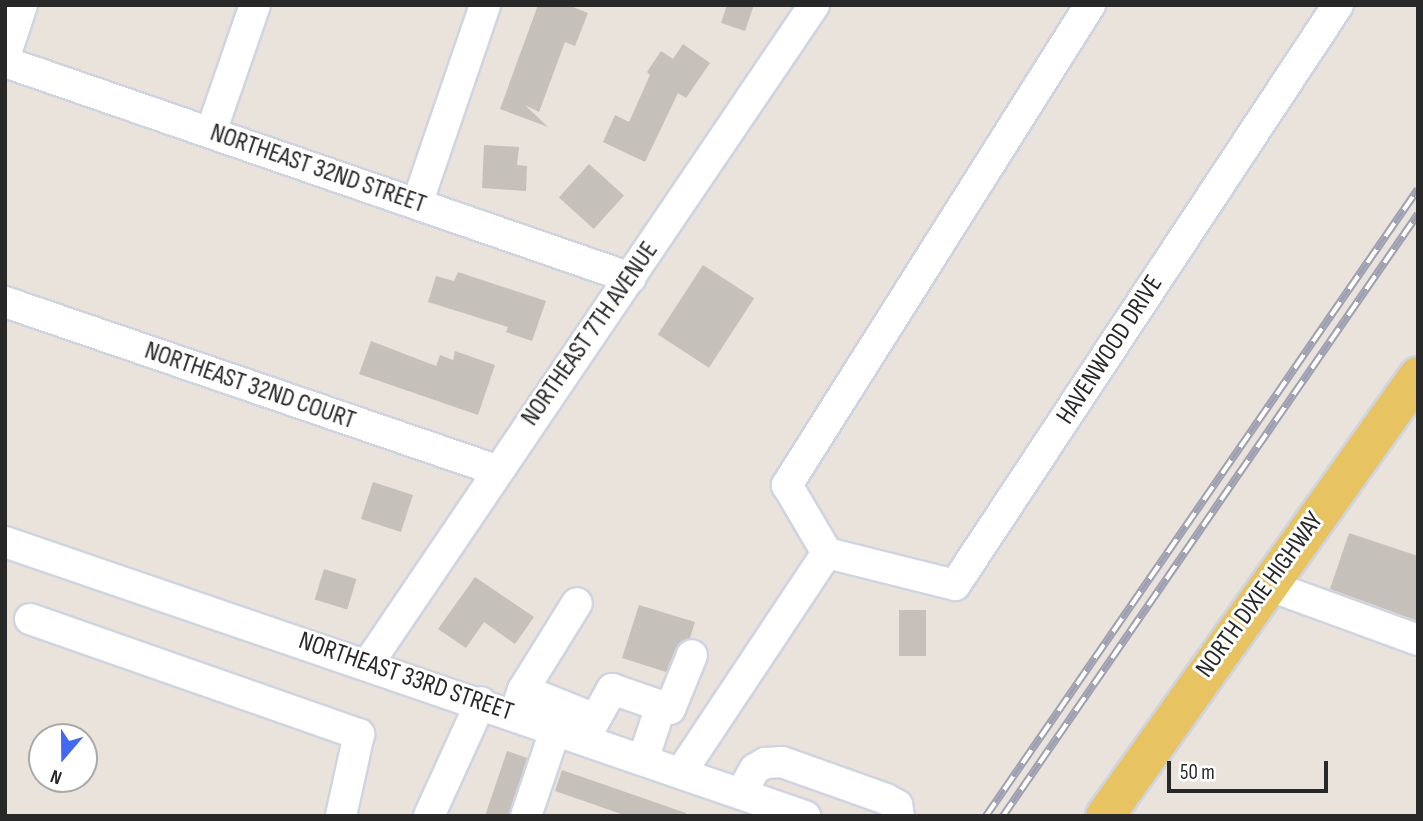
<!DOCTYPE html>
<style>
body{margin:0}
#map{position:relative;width:1423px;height:821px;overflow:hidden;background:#eae3db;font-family:"Sofia Sans Condensed",sans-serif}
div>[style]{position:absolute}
.building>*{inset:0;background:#c5c0ba;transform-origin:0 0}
.roads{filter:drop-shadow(2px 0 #d0d4e1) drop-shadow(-2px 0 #d0d4e1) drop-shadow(0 2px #d0d4e1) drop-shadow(0 -2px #d0d4e1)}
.minor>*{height:30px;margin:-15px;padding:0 15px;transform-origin:15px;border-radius:15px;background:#fff}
.major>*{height:38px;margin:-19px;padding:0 19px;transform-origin:19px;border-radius:19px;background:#e8c362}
.rail>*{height:8px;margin-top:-4px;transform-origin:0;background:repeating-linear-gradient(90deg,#fff 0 16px,#9ea1b2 0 32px);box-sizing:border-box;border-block:2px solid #9ea1b2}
span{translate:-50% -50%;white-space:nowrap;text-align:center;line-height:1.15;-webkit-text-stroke:6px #fff;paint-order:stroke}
.street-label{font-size:26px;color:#282828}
.frame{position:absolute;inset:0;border:7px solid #282828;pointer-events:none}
.north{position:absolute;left:28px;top:723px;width:70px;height:70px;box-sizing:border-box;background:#fff;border:2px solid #a9a9a9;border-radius:50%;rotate:200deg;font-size:19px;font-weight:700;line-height:28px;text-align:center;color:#282828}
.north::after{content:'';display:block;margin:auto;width:24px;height:32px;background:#4269ef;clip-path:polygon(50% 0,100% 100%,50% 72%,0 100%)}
.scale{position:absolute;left:1167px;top:761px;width:161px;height:32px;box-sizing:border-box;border:4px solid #282828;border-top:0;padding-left:9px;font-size:21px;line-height:24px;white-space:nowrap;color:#282828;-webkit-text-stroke:5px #fff;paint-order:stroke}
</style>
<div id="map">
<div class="building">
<i style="clip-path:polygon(538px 5px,568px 5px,588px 13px,575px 46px,565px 42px,539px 112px,525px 105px,548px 127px,500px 109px)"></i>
<i style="clip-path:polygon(727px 5px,754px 5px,745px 31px,721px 23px)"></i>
<i style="clip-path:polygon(683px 44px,710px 63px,686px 98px,678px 93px,645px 162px,603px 142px,615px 115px,629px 122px,650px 75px,647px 72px,661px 51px,673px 59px)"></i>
<i style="clip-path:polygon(484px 145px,519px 147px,517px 165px,527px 166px,526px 191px,482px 188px)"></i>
<i style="left:589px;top:164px;width:47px;height:45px;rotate:42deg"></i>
<i style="left:703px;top:265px;width:61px;height:83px;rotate:33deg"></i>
<i style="clip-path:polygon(458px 272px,546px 301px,532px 341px,506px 332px,508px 327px,428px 302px,436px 276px,454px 281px)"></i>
<i style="clip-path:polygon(371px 341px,436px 366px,440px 355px,453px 360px,455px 351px,495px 365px,478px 415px,359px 374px)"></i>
<i style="left:373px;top:482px;width:42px;height:39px;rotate:18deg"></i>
<i style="clip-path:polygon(1349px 533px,1418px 556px,1418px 621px,1330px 589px)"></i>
<i style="left:324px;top:569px;width:34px;height:32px;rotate:17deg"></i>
<i style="clip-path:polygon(475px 577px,534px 617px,515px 644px,484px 622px,466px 648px,438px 629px)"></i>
<i style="clip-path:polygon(639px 605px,695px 622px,690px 638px,676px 648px,666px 672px,622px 658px)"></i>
<i style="left:899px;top:610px;width:27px;height:46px"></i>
<i style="clip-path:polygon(507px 751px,527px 758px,509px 816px,485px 816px)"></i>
<i style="clip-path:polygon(562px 770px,686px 813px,686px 816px,627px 816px,555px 791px)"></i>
</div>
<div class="roads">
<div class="minor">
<i style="left:1090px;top:5px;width:568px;rotate:122.26deg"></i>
<i style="left:787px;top:485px;width:79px;rotate:59.5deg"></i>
<i style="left:827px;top:553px;width:132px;rotate:14deg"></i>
<i style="left:955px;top:585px;width:695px;rotate:-56.56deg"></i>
<i style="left:5px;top:56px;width:54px;rotate:-71.6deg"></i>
<i style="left:5px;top:62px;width:662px;rotate:19.04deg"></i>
<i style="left:211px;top:132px;width:134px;rotate:-70.9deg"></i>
<i style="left:417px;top:204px;width:210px;rotate:-71.1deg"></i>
<i style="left:5px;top:302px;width:519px;rotate:18.89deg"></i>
<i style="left:5px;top:542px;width:846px;rotate:18.91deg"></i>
<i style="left:1270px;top:586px;width:158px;rotate:20deg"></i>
<i style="left:30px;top:619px;width:349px;rotate:19.3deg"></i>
<i style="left:359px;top:734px;width:84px;rotate:102.4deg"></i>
<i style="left:368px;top:664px;width:796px;rotate:-55.91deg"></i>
<i style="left:523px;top:690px;width:102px;rotate:-58.2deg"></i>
<i style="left:517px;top:708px;width:19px;rotate:-72deg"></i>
<i style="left:523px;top:690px;width:75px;rotate:21.8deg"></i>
<i style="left:585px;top:738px;width:56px;rotate:-61.1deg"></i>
<i style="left:612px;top:689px;width:61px;rotate:19deg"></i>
<i style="left:670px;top:709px;width:58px;rotate:-67.8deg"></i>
<i style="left:644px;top:757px;width:54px;rotate:-71.6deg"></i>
<i style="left:682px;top:771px;width:262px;rotate:-56.4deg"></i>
<i style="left:742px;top:792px;width:26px;rotate:-61deg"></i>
<i style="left:755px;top:769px;width:12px;rotate:-31deg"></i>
<i style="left:765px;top:763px;width:17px;rotate:-3deg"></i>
<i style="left:782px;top:762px;width:110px;rotate:19.6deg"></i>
<i style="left:886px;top:799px;width:13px;rotate:29deg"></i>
<i style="left:897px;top:805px;width:11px;rotate:80deg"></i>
<i style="left:429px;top:816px;width:125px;rotate:-65.5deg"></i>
<i style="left:526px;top:816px;width:93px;rotate:-71.2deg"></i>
</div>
<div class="major">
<i style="left:1105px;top:816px;width:540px;rotate:-54.57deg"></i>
</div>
</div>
<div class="rail">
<i style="left:986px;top:816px;width:761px;rotate:-55.43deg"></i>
<i style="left:1003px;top:816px;width:731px;rotate:-55.42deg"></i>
</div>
<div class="street-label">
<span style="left:318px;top:169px;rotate:19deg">NORTHEAST 32ND STREET</span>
<span style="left:590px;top:334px;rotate:-55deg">NORTHEAST 7TH AVENUE</span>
<span style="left:1110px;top:350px;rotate:-57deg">HAVENWOOD DRIVE</span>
<span style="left:250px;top:386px;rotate:19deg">NORTHEAST 32ND COURT</span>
<span style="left:1260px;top:595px;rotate:-54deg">NORTH DIXIE HIGHWAY</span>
<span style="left:406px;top:677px;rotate:19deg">NORTHEAST 33RD STREET</span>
</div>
<div class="frame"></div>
<div class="north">N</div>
<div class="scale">50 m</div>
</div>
